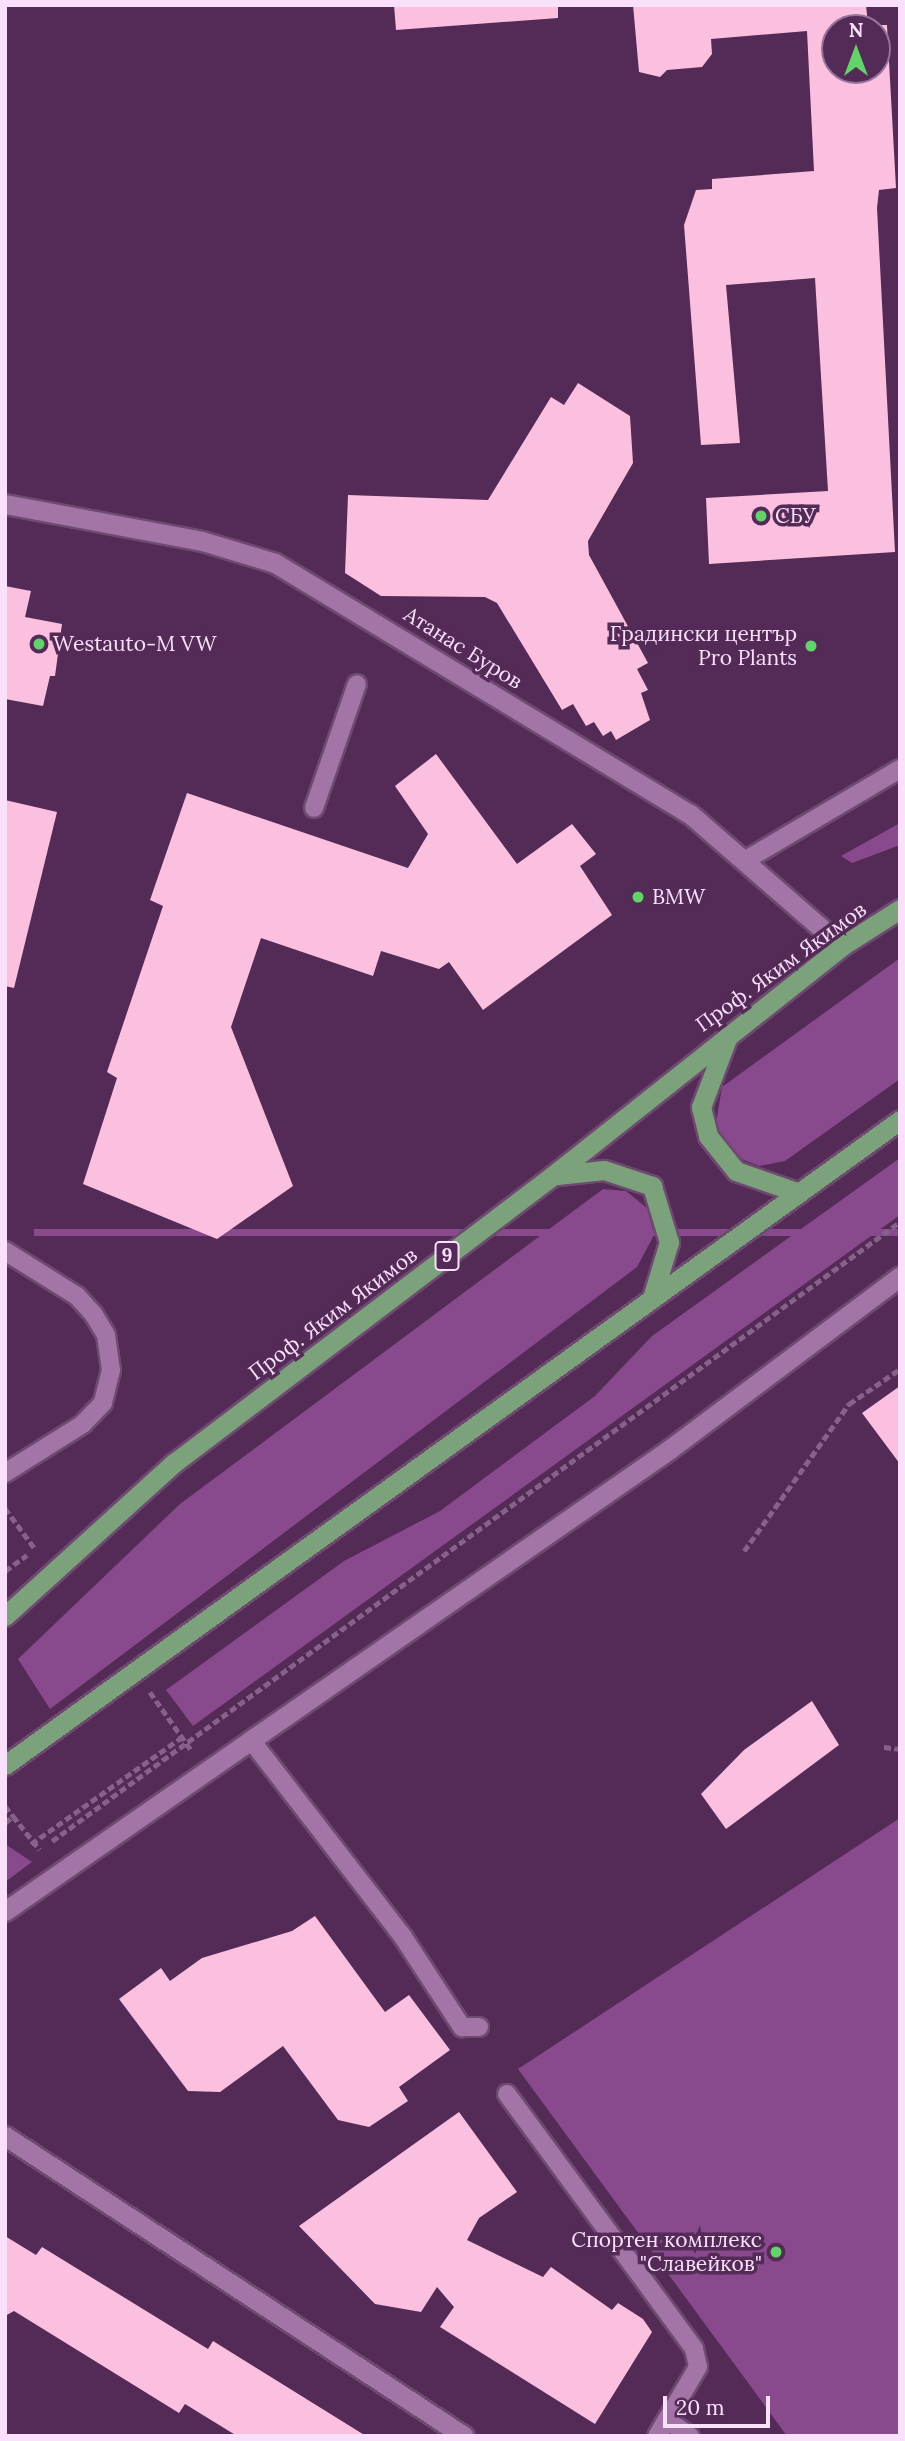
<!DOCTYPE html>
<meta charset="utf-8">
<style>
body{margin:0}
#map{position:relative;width:905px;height:2441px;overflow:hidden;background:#542a57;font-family:Lora,serif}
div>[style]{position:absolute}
.green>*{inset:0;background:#884a8d;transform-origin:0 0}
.building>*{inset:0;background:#fbc0e0}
.path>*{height:4.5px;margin-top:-2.25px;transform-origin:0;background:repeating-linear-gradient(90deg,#866189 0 7px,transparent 0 10.5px)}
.roads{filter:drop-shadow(2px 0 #6e4a71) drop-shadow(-2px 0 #6e4a71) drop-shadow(0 2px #6e4a71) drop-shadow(0 -2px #6e4a71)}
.service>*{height:18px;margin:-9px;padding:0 9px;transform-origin:9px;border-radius:9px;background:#a374a6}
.minor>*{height:19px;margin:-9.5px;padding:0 9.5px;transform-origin:9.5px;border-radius:9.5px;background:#a374a6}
.trunk>*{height:19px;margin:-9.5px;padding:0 9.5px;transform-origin:9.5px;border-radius:9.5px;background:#7ca27c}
.dots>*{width:19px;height:19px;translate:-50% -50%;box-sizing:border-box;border:4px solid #542a57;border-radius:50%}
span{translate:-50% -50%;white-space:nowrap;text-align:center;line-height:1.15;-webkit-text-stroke:7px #542a57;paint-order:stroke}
.shield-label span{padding:2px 5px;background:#542a57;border:2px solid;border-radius:5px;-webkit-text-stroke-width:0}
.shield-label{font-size:19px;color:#fae0fb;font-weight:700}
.poi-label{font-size:21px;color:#fae0fb}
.left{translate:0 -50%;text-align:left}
.right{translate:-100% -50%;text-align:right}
.street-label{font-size:21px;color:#fae0fb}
.frame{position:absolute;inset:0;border:7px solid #fae0fb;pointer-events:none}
.north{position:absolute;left:821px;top:14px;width:70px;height:70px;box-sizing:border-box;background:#542a57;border:2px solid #967399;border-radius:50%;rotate:0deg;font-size:19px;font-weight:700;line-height:28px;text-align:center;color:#fae0fb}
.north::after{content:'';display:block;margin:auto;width:24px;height:32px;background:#63d469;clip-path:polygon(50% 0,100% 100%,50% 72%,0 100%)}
.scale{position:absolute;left:663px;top:2396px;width:107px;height:32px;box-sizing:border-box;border:4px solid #fae0fb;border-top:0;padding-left:9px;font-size:21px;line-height:24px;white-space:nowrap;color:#fae0fb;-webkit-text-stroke:5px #542a57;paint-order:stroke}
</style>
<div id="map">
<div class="green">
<i style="clip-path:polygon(900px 823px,900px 845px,852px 863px,841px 856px)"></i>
<i style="clip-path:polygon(900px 958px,900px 1079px,785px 1161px,759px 1166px,732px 1155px,715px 1129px,722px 1087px)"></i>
<i style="clip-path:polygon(900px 1158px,900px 1215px,193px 1726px,166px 1690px,344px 1561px,440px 1511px,595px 1396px,652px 1336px)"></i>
<i style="clip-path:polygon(603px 1189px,626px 1191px,648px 1209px,654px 1235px,637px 1267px,50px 1709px,18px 1659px,180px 1504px)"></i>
<i style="left:900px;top:1229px;width:7px;height:866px;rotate:90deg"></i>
<i style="clip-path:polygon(900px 1818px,900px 2436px,787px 2436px,518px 2069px)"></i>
<i style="clip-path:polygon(5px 1844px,32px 1862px,5px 1882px)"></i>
</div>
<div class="building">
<i style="clip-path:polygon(394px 5px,558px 5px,558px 18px,396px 30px)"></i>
<i style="clip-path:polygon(evenodd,633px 5px,866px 5px,868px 25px,887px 25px,896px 188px,879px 190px,877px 208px,895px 552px,709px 564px,706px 498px,828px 491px,815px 278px,726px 285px,740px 443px,701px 445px,684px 225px,696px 190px,712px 189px,712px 179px,814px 171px,807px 31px,711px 39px,712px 54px,702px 67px,667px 70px,660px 77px,639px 72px,633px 5px,835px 28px,877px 28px,877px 70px,835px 70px,835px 28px)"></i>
<i style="clip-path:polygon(578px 383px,630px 416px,633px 463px,588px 541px,589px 555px,648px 663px,637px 669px,648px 690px,641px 693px,650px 720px,616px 740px,611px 731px,603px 736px,594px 722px,586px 726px,573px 704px,562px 710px,497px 603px,485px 597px,381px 596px,345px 573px,348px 495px,488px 500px,551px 397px,564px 405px)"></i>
<i style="clip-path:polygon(5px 586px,31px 591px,25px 617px,62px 624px,55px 676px,50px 676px,43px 706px,5px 699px)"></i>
<i style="clip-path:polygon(436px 754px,517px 864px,572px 824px,596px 854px,580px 866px,612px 915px,483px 1010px,449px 962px,439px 969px,381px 951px,373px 976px,261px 938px,231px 1027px,293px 1186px,217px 1239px,83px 1184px,117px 1078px,107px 1072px,163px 906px,150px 900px,187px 793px,408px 868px,428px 834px,395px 786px)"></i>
<i style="clip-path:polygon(5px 800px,57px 812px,14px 988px,5px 986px)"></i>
<i style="clip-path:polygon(900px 1386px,900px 1464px,862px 1413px)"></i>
<i style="clip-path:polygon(812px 1701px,839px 1745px,726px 1829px,701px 1794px,744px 1750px)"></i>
<i style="clip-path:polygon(315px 1916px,385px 2012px,409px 1995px,450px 2050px,399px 2087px,408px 2101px,369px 2127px,338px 2120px,283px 2046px,220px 2092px,188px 2091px,119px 1999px,161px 1968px,170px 1981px,202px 1958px,292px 1931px)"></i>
<i style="clip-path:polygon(459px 2112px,517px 2192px,479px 2218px,467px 2240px,543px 2277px,551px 2267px,612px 2310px,618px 2303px,643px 2319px,652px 2332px,595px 2424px,440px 2327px,454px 2307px,437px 2287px,421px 2312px,375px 2304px,299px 2226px)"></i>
<i style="clip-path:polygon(5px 2236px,36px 2255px,42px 2247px,208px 2349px,213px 2341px,366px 2436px,237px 2436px,185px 2404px,179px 2413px,14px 2311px,5px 2316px)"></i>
</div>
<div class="path">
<i style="left:5px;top:1508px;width:52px;rotate:53.6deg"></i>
<i style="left:744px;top:1551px;width:181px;rotate:-54.5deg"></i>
<i style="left:849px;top:1404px;width:62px;rotate:-34.5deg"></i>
<i style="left:5px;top:1571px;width:27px;rotate:-36deg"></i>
<i style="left:150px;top:1692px;width:72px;rotate:54.6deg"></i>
<i style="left:884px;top:1747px;width:16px;rotate:7deg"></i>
<i style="left:5px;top:1806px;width:13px;rotate:51deg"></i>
<i style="left:5px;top:1823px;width:11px;rotate:-41deg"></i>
<i style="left:13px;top:1816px;width:43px;rotate:51.5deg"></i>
<i style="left:52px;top:1841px;width:1050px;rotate:-36.13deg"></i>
<i style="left:31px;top:1844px;width:185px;rotate:-35.3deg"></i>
</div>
<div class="roads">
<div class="service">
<i style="left:314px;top:808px;width:131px;rotate:-70.9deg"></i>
<i style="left:746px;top:860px;width:179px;rotate:-30.6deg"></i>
<i style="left:5px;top:1251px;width:85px;rotate:32deg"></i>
<i style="left:77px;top:1296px;width:25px;rotate:48deg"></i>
<i style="left:94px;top:1315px;width:23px;rotate:59deg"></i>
<i style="left:106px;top:1335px;width:35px;rotate:82deg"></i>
<i style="left:111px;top:1370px;width:34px;rotate:104deg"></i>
<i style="left:103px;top:1403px;width:29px;rotate:134deg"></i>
<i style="left:83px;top:1424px;width:92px;rotate:147.9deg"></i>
<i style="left:251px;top:1740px;width:249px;rotate:52.3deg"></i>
<i style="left:403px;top:1937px;width:108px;rotate:56.8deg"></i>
<i style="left:462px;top:2027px;width:17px"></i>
<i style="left:507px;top:2094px;width:316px;rotate:53.7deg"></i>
<i style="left:694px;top:2349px;width:18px;rotate:77deg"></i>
<i style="left:698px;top:2367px;width:80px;rotate:120.7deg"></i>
<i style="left:667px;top:2420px;width:28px;rotate:35deg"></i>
</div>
<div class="minor">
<i style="left:5px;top:504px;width:200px;rotate:10.6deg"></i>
<i style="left:202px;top:541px;width:76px;rotate:16.8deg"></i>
<i style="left:275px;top:563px;width:485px;rotate:31.2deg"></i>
<i style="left:690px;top:814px;width:201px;rotate:41deg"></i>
<i style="left:5px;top:1911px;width:810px;rotate:-34.79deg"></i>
<i style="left:670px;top:1449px;width:288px;rotate:-36.9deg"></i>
<i style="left:5px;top:2136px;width:548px;rotate:33.17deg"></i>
</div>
<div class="trunk">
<i style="left:728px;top:1036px;width:76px;rotate:110.8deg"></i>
<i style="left:701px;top:1107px;width:30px;rotate:76deg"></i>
<i style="left:708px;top:1136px;width:45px;rotate:51.3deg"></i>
<i style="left:736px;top:1171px;width:67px;rotate:19.2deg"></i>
<i style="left:557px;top:1175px;width:47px;rotate:-6.1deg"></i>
<i style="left:604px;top:1170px;width:51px;rotate:18.4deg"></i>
<i style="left:652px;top:1186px;width:59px;rotate:73.1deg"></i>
<i style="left:669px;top:1242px;width:59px;rotate:106.9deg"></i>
<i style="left:5px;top:1616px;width:228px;rotate:-42.2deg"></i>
<i style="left:174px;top:1463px;width:475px;rotate:-37.2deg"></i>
<i style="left:552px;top:1176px;width:370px;rotate:-38.4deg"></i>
<i style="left:842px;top:946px;width:69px;rotate:-32.5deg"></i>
<i style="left:5px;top:1765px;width:1103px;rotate:-35.78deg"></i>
</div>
</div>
<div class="dots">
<i style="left:761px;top:516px;background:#63d469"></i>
<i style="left:39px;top:644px;background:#63d469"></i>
<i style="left:811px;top:646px;background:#63d469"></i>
<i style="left:638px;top:897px;background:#63d469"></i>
<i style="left:776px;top:2252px;background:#63d469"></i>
</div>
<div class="shield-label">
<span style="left:447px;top:1256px">9</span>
</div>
<div class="poi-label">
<span class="left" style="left:775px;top:516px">СБУ</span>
<span class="right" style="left:797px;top:646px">Градински център<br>Pro Plants</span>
<span class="left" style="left:53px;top:644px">Westauto-M VW</span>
<span class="left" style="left:652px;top:897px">BMW</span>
<span class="right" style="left:762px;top:2252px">Спортен комплекс<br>"Славейков"</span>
</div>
<div class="street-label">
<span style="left:463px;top:648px;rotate:32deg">Атанас Буров</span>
<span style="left:781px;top:967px;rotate:-36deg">Проф. Яким Якимов</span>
<span style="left:333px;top:1314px;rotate:-37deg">Проф. Яким Якимов</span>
</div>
<div class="frame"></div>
<div class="north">N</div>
<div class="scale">20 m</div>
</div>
